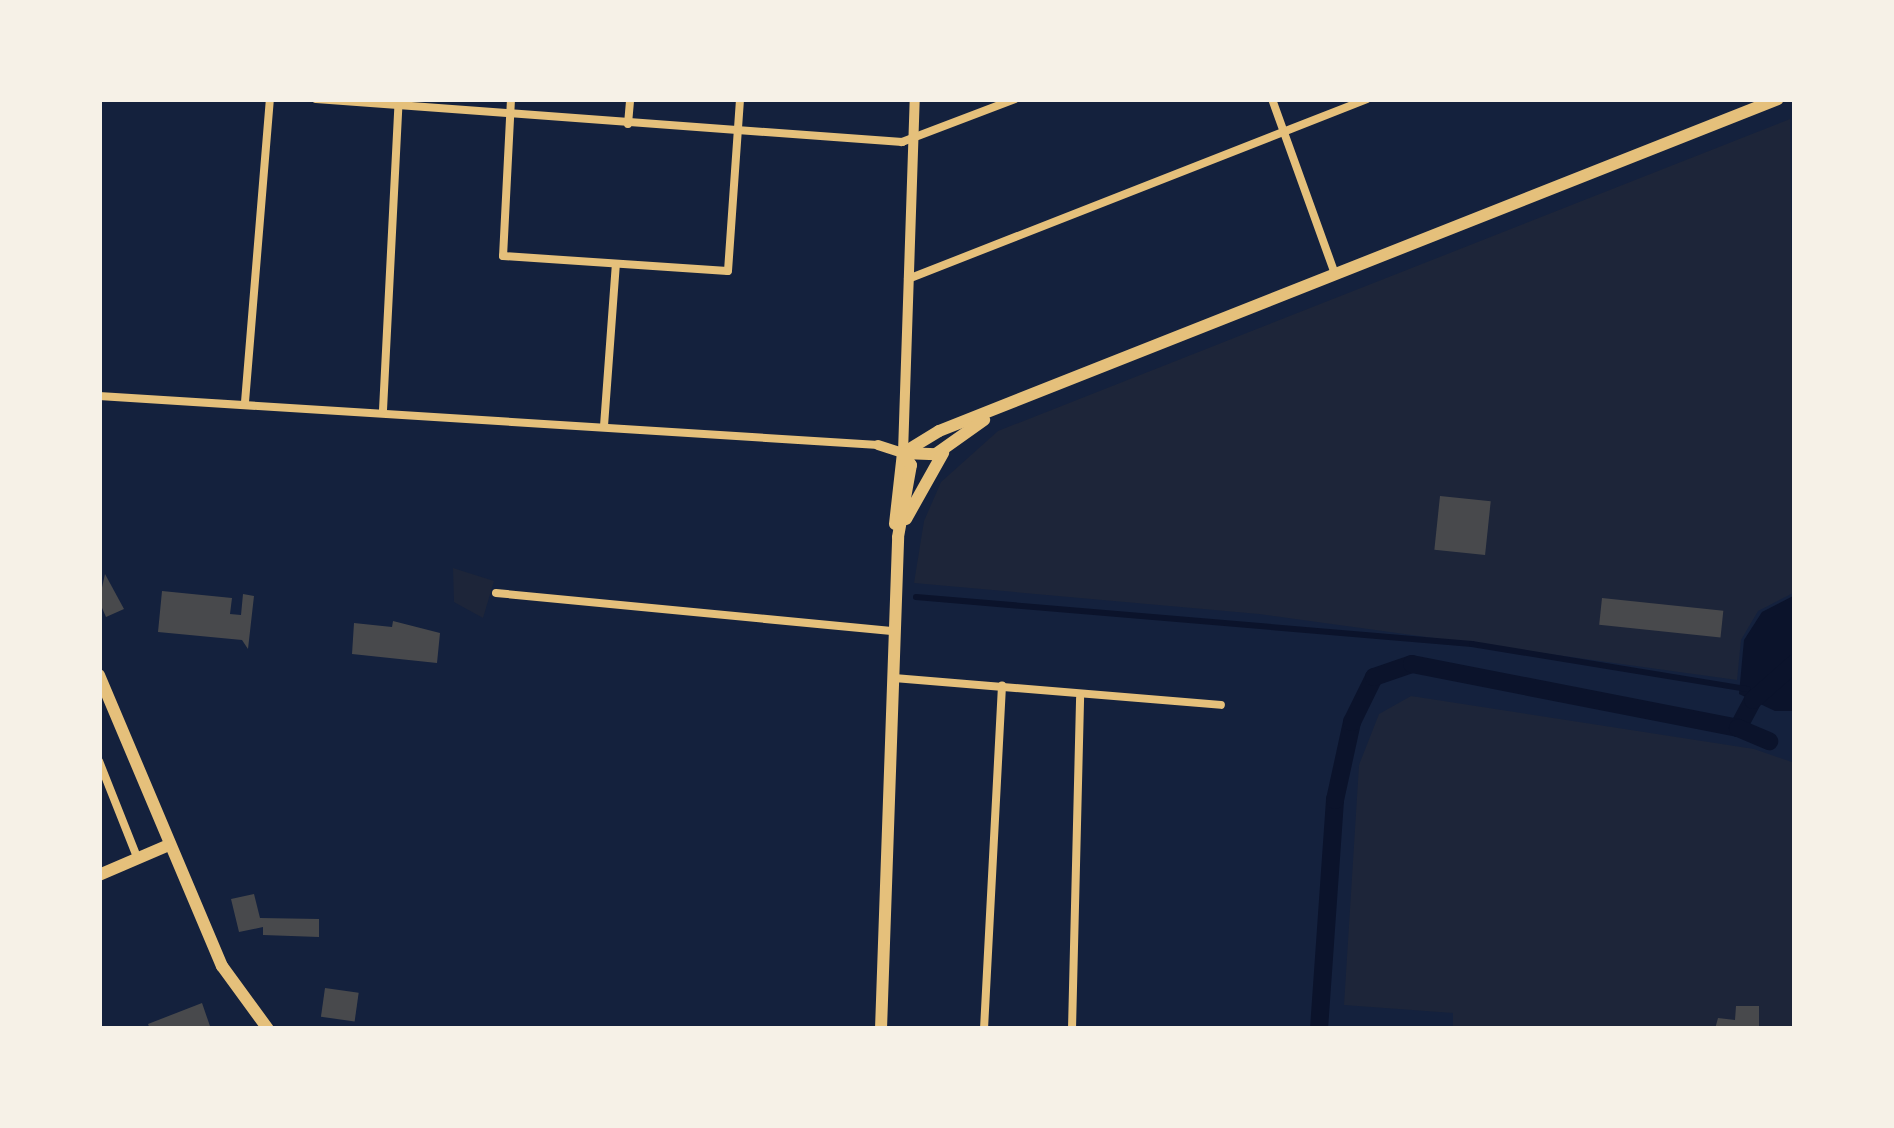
<!DOCTYPE html>
<style>
body{margin:0}
#map{position:relative;width:1894px;height:1128px;overflow:hidden;background:#14213d;font-family:Rubik,sans-serif}
div>[style]{position:absolute}
.green>*{inset:0;background:#1d2539}
.water>*{inset:0;background:#0b132b}
.stream>*{height:6px;margin:-3px;padding:0 3px;transform-origin:3px;border-radius:3px;background:#0b132b}
.canal>*{height:18px;margin:-9px;padding:0 9px;transform-origin:9px;border-radius:9px;background:#0b132b}
.building>*{inset:0;background:#48494c;transform-origin:0 0}
.minor>*{height:8px;margin:-4px;padding:0 4px;transform-origin:4px;border-radius:4px;background:#e5c07b}
.tertiary>*{height:10px;margin:-5px;padding:0 5px;transform-origin:5px;border-radius:5px;background:#e5c07b}
.secondary>*{height:12px;margin:-6px;padding:0 6px;transform-origin:6px;border-radius:6px;background:#e5c07b}
span{translate:-50% -50%;white-space:nowrap;text-align:center;line-height:1.15;-webkit-text-stroke:12px #f6f1e7;paint-order:stroke}
.frame{position:absolute;inset:0;border:102px solid #f6f1e7;pointer-events:none}
</style>
<div id="map">
<div class="green">
<i style="clip-path:polygon(1790px 119px,1795px 592px,1758px 611px,1741px 640px,1737px 680px,1259px 614px,914px 583px,924px 521px,941px 482px,998px 431px)"></i>
<i style="clip-path:polygon(453px 568px,494px 581px,483px 618px,454px 602px)"></i>
<i style="clip-path:polygon(1411px 696px,1754px 749px,1795px 763px,1795px 1029px,1453px 1029px,1453px 1013px,1344px 1005px,1359px 765px,1379px 714px)"></i>
</div>
<div class="water">
<i style="clip-path:polygon(1795px 595px,1795px 711px,1775px 711px,1739px 694px,1744px 640px,1762px 612px)"></i>
</div>
<div class="stream">
<i style="left:916px;top:597px;width:558px;rotate:4.83deg"></i>
<i style="left:1472px;top:644px;width:279px;rotate:9.3deg"></i>
</div>
<div class="canal">
<i style="left:1738px;top:728px;width:32px;rotate:-62deg"></i>
<i style="left:1753px;top:700px;width:56px;rotate:-41.4deg"></i>
<i style="left:1319px;top:1029px;width:230px;rotate:-86deg"></i>
<i style="left:1335px;top:800px;width:80px;rotate:-77.7deg"></i>
<i style="left:1352px;top:722px;width:50px;rotate:-63.9deg"></i>
<i style="left:1374px;top:677px;width:40px;rotate:-18.9deg"></i>
<i style="left:1412px;top:664px;width:332px;rotate:11.1deg"></i>
<i style="left:1738px;top:728px;width:34px;rotate:23deg"></i>
</div>
<div class="building">
<i style="left:1440px;top:496px;width:51px;height:54px;rotate:6deg"></i>
<i style="clip-path:polygon(105px 574px,124px 609px,106px 617px,99px 601px)"></i>
<i style="clip-path:polygon(162px 591px,232px 598px,230px 614px,241px 615px,243px 594px,254px 596px,248px 649px,242px 640px,158px 632px)"></i>
<i style="left:1602px;top:598px;width:122px;height:27px;rotate:6deg"></i>
<i style="clip-path:polygon(393px 621px,440px 633px,437px 663px,352px 654px,354px 623px,392px 627px)"></i>
<i style="clip-path:polygon(254px 894px,260px 918px,319px 919px,319px 937px,263px 935px,263px 927px,239px 932px,231px 899px)"></i>
<i style="left:325px;top:988px;width:34px;height:29px;rotate:8deg"></i>
<i style="clip-path:polygon(202px 1003px,211px 1029px,150px 1029px,148px 1024px)"></i>
<i style="clip-path:polygon(1736px 1006px,1759px 1006px,1759px 1029px,1715px 1029px,1718px 1018px,1735px 1020px)"></i>
</div>
<div class="minor">
<i style="left:316px;top:99px;width:588px;rotate:4.2deg"></i>
<i style="left:902px;top:142px;width:121px;rotate:-20.8deg"></i>
<i style="left:511px;top:99px;width:157px;rotate:92.9deg"></i>
<i style="left:503px;top:256px;width:225px;rotate:3.8deg"></i>
<i style="left:728px;top:271px;width:172px;rotate:-86deg"></i>
<i style="left:1272px;top:99px;width:186px;rotate:70.2deg"></i>
<i style="left:628px;top:124px;width:25px;rotate:-85deg"></i>
<i style="left:908px;top:279px;width:493px;rotate:-21.4deg"></i>
<i style="left:99px;top:396px;width:781px;rotate:3.6deg"></i>
<i style="left:245px;top:402px;width:304px;rotate:-85.3deg"></i>
<i style="left:383px;top:410px;width:311px;rotate:-87.1deg"></i>
<i style="left:604px;top:426px;width:162px;rotate:-85.8deg"></i>
<i style="left:496px;top:593px;width:400px;rotate:5.5deg"></i>
<i style="left:894px;top:678px;width:328px;rotate:4.7deg"></i>
<i style="left:99px;top:761px;width:103px;rotate:68.4deg"></i>
<i style="left:984px;top:1029px;width:344px;rotate:-87deg"></i>
<i style="left:1072px;top:1029px;width:331px;rotate:-88.6deg"></i>
</div>
<div class="tertiary">
<i style="left:878px;top:445px;width:26px;rotate:18deg"></i>
<i style="left:903px;top:453px;width:354px;rotate:-88.1deg"></i>
</div>
<div class="secondary">
<i style="left:903px;top:453px;width:42px;rotate:-31.4deg"></i>
<i style="left:939px;top:431px;width:902px;rotate:-21.59deg"></i>
<i style="left:903px;top:453px;width:33px;rotate:2deg"></i>
<i style="left:936px;top:454px;width:59px;rotate:-35.3deg"></i>
<i style="left:906px;top:519px;width:76px;rotate:-60.7deg"></i>
<i style="left:895px;top:524px;width:71px;rotate:-83.6deg"></i>
<i style="left:99px;top:675px;width:316px;rotate:67.1deg"></i>
<i style="left:222px;top:966px;width:78px;rotate:53.9deg"></i>
<i style="left:99px;top:875px;width:76px;rotate:-23.2deg"></i>
<i style="left:881px;top:1029px;width:492px;rotate:-88deg"></i>
<i style="left:898px;top:537px;width:73px;rotate:-79.8deg"></i>
<i style="left:911px;top:465px;width:14px;rotate:-124deg"></i>
</div>
<div class="frame"></div>
</div>
